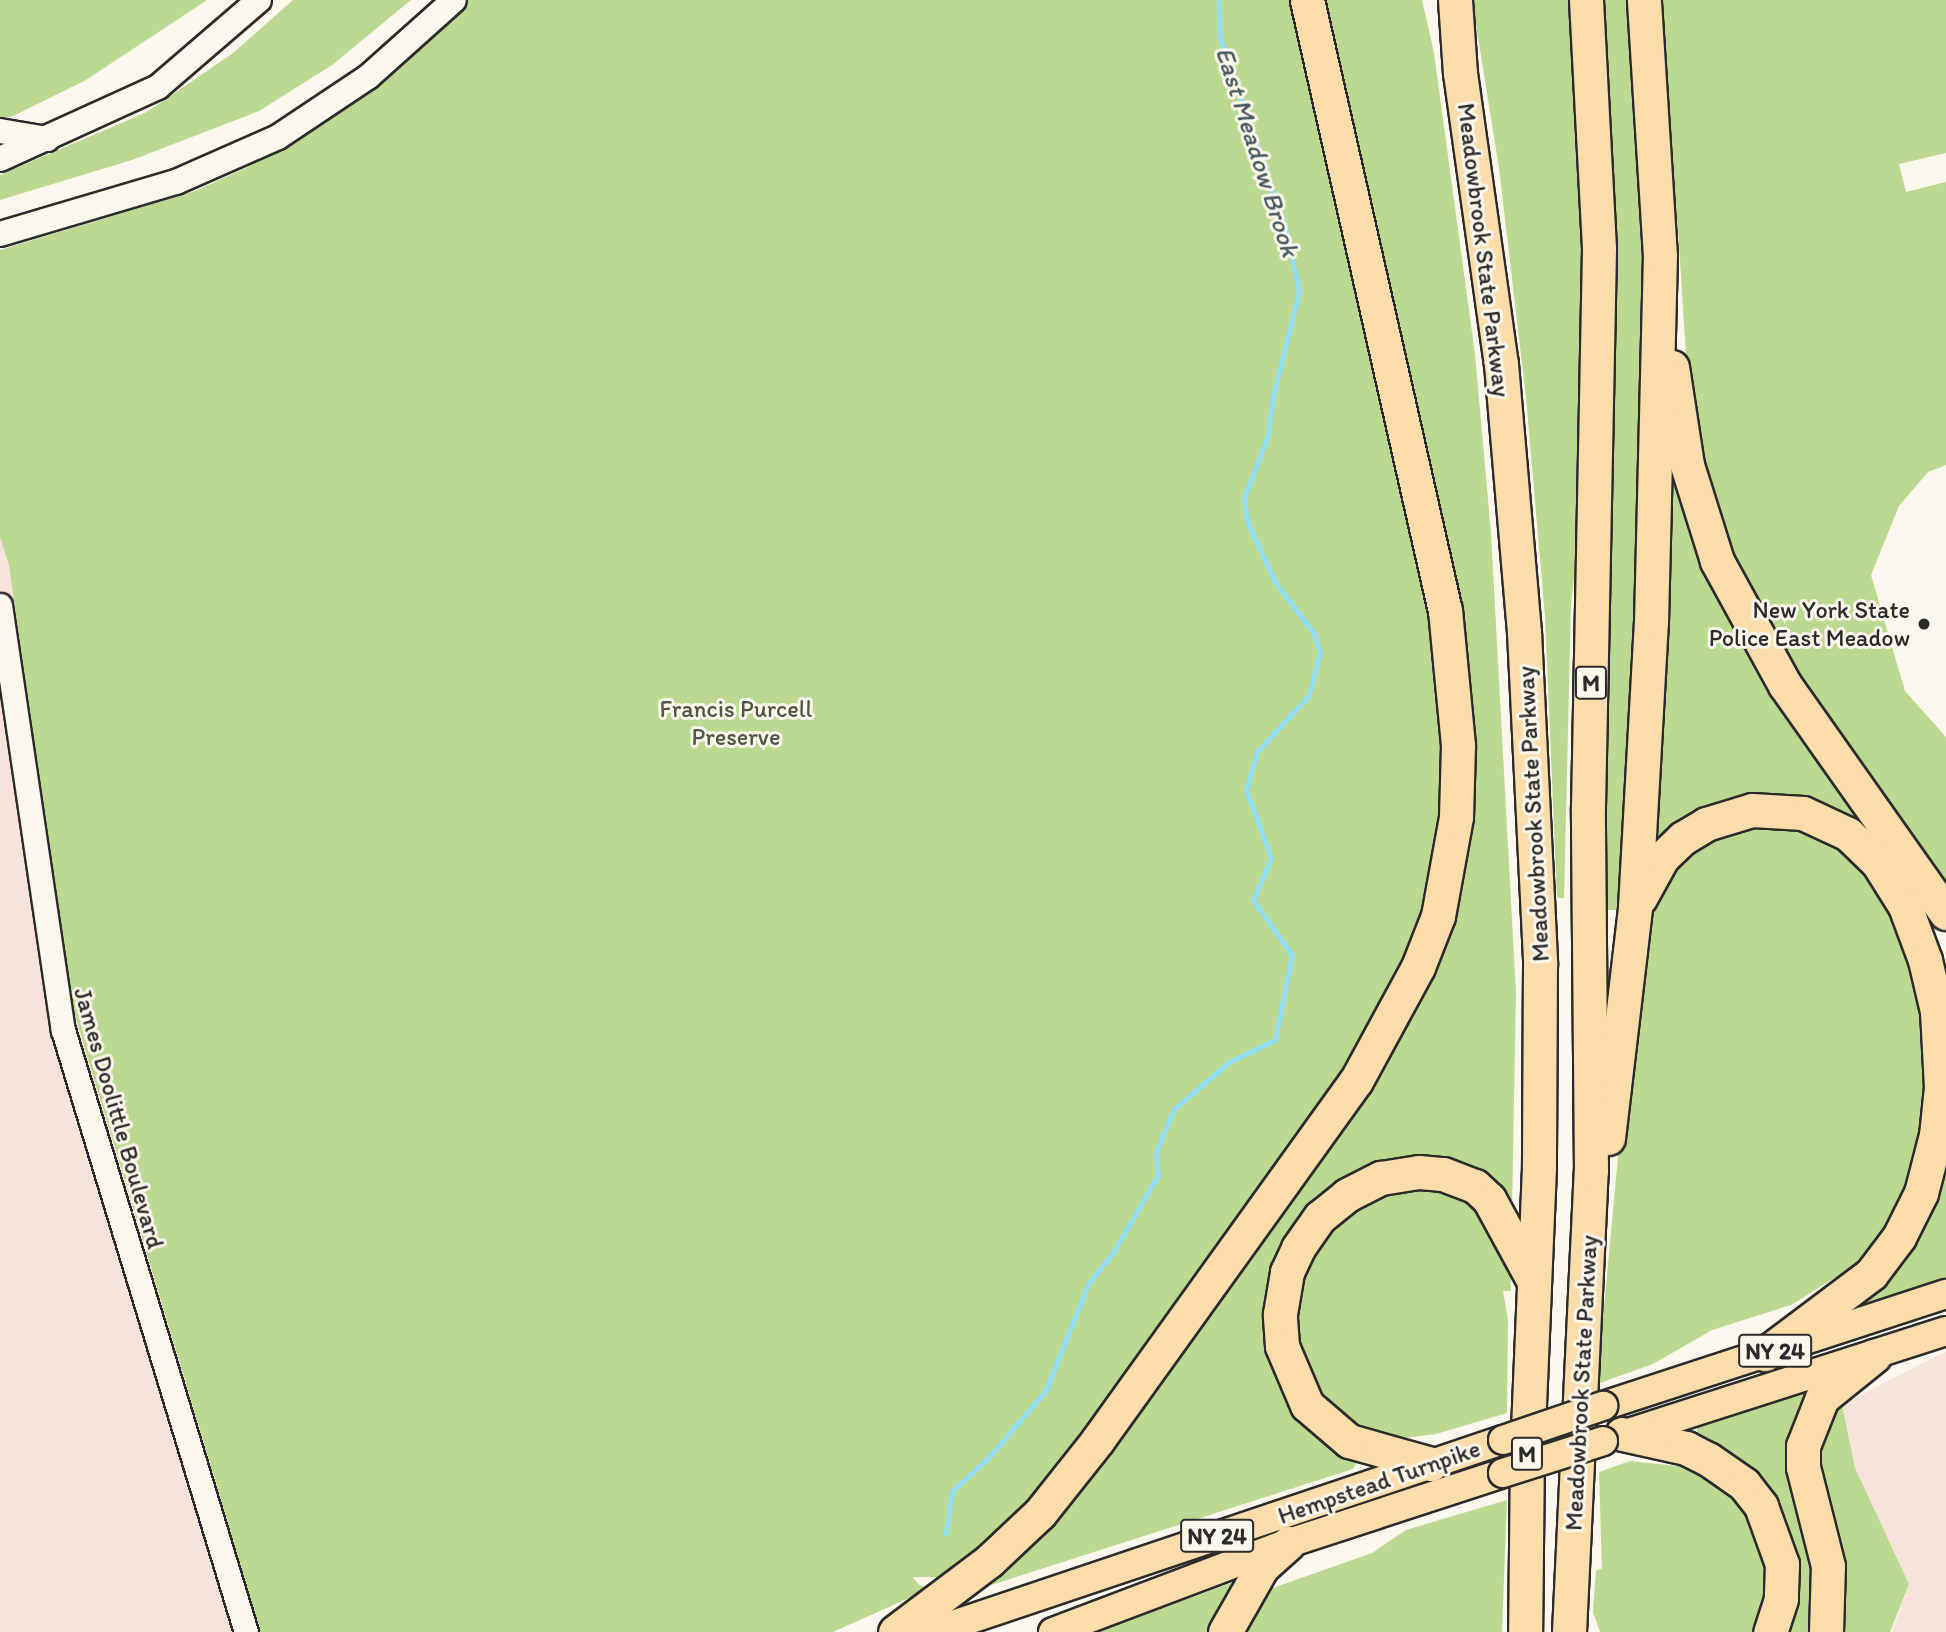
<!DOCTYPE html>
<style>
body{margin:0}
#map{position:relative;width:1946px;height:1632px;overflow:hidden;background:#fbf7ec;font-family:Itim,sans-serif}
div>[style]{position:absolute}
.built>*{inset:0;background:#f7e3d9}
.green>*{inset:0;background:#bbd991}
.stream>*{height:5px;margin:-2.5px;padding:0 2.5px;transform-origin:2.5px;border-radius:2.5px;background:#92ddf3}
.roads{filter:drop-shadow(2px 0 #2b2b2b) drop-shadow(-2px 0 #2b2b2b) drop-shadow(0 2px #2b2b2b) drop-shadow(0 -2px #2b2b2b)}
.tertiary>*{height:23px;margin:-11.5px;padding:0 11.5px;transform-origin:11.5px;border-radius:11.5px;background:#fbf7ec}
.secondary>*{height:24px;margin:-12px;padding:0 12px;transform-origin:12px;border-radius:12px;background:#fbf7ec}
.primary>*{height:28px;margin:-14px;padding:0 14px;transform-origin:14px;border-radius:14px;background:#fbddab}
.motorway>*{height:33px;margin:-16.5px;padding:0 16.5px;transform-origin:16.5px;border-radius:16.5px;background:#fbddab}
.bridges{filter:drop-shadow(2px 0 #2b2b2b) drop-shadow(-2px 0 #2b2b2b) drop-shadow(0 2px #2b2b2b) drop-shadow(0 -2px #2b2b2b)}
.primary-bridge>*{height:28px;margin:-14px;padding:0 14px;transform-origin:14px;border-radius:14px;background:#fbddab}
.dots>*{width:19px;height:19px;translate:-50% -50%;box-sizing:border-box;border:4px solid #fbf7ec;border-radius:50%}
span{translate:-50% -50%;white-space:nowrap;text-align:center;line-height:1.15;-webkit-text-stroke:6px #fbf7ec;paint-order:stroke}
.shield-label span{padding:2px 5px;background:#fbf7ec;border:2px solid;border-radius:5px;-webkit-text-stroke-width:0}
.shield-label{font-size:23px;color:#2b2b2b;font-weight:700}
.street-label{font-size:24px;color:#2b2b2b}
.poi-label{font-size:24px;color:#2b2b2b}
.right{translate:-100% -50%;text-align:right}
.park-label{font-size:24px;color:#4f5644}
.water-label{font-size:26px;color:#45585d;font-style:italic}
</style>
<div id="map">
<div class="built">
<i style="clip-path:polygon(0 466px,9px 481px,278px 1632px,0 1632px)"></i>
<i style="clip-path:polygon(1946px 1351px,1946px 1632px,1892px 1632px,1909px 1584px,1855px 1468px,1842px 1405px)"></i>
</div>
<div class="green">
<i style="clip-path:polygon(0 0,207px 0,86px 80px,11px 117px,0 118px)"></i>
<i style="clip-path:polygon(293px 0,411px 0,332px 65px,259px 111px,132px 160px,0 200px,0 175px,147px 112px,233px 53px)"></i>
<i style="clip-path:polygon(466px 0,1291px 0,1402px 467px,1442px 680px,1440px 841px,1425px 916px,1363px 1050px,1038px 1503px,950px 1577px,913px 1577px,919px 1585px,929px 1589px,833px 1632px,261px 1632px,71px 1002px,9px 565px,0 537px,0 250px,195px 191px,248px 167px,382px 80px)"></i>
<i style="clip-path:polygon(1320px 0,1422px 0,1434px 53px,1475px 354px,1491px 533px,1516px 993px,1512px 1211px,1490px 1179px,1325px 1194px,1272px 1354px,1362px 1454px,1353px 1469px,982px 1588px,980px 1583px,995px 1578px,992px 1564px,1421px 982px,1462px 627px,1441px 516px)"></i>
<i style="clip-path:polygon(1472px 0,1570px 0,1582px 161px,1582px 411px,1579px 531px,1571px 605px,1564px 898px,1557px 898px,1545px 616px,1526px 398px,1499px 168px)"></i>
<i style="clip-path:polygon(1601px 0,1630px 0,1642px 205px,1644px 401px,1635px 699px,1617px 910px,1606px 910px,1613px 227px)"></i>
<i style="clip-path:polygon(1655px 0,1946px 0,1946px 153px,1899px 164px,1906px 192px,1946px 182px,1946px 465px,1928px 472px,1899px 506px,1871px 575px,1905px 691px,1946px 737px,1946px 886px,1783px 660px,1741px 581px,1709px 503px,1690px 421px,1678px 228px)"></i>
<i style="clip-path:polygon(1666px 458px,1865px 815px,1859px 823px,1817px 801px,1777px 793px,1740px 797px,1661px 839px,1652px 836px)"></i>
<i style="clip-path:polygon(1775px 818px,1859px 856px,1899px 921px,1928px 1027px,1923px 1147px,1884px 1241px,1844px 1285px,1836px 1277px,1791px 1305px,1712px 1330px,1653px 1364px,1597px 1384px,1637px 950px,1653px 894px,1688px 848px,1730px 825px)"></i>
<i style="clip-path:polygon(1946px 1141px,1946px 1279px,1849px 1310px,1877px 1291px)"></i>
<i style="clip-path:polygon(1384px 1185px,1464px 1189px,1510px 1257px,1511px 1291px,1503px 1291px,1508px 1320px,1507px 1413px,1436px 1434px,1405px 1438px,1378px 1431px,1373px 1439px,1321px 1408px,1287px 1319px,1314px 1236px)"></i>
<i style="clip-path:polygon(1804px 1392px,1809px 1394px,1817px 1546px,1816px 1632px,1780px 1632px,1789px 1562px,1697px 1442px,1697px 1426px)"></i>
<i style="clip-path:polygon(1842px 1405px,1855px 1468px,1909px 1584px,1890px 1632px,1835px 1632px,1816px 1426px,1833px 1407px)"></i>
<i style="clip-path:polygon(1683px 1456px,1749px 1502px,1772px 1574px,1759px 1632px,1600px 1632px,1593px 1612px,1596px 1570px,1602px 1569px,1599px 1472px,1630px 1461px,1677px 1466px)"></i>
<i style="clip-path:polygon(1507px 1500px,1502px 1632px,1235px 1632px,1254px 1602px,1270px 1589px,1372px 1553px,1406px 1530px)"></i>
<i style="clip-path:polygon(1231px 1583px,1230px 1595px,1213px 1632px,1098px 1632px)"></i>
</div>
<div class="stream">
<i style="left:946px;top:1533px;width:42px;rotate:-81.9deg"></i>
<i style="left:952px;top:1491px;width:49px;rotate:-42.5deg"></i>
<i style="left:988px;top:1458px;width:89px;rotate:-49.5deg"></i>
<i style="left:1046px;top:1390px;width:114px;rotate:-68.4deg"></i>
<i style="left:1088px;top:1284px;width:42px;rotate:-51.8deg"></i>
<i style="left:1114px;top:1251px;width:88px;rotate:-59.9deg"></i>
<i style="left:1158px;top:1175px;width:23px;rotate:-95deg"></i>
<i style="left:1156px;top:1152px;width:47px;rotate:-67.3deg"></i>
<i style="left:1174px;top:1109px;width:72px;rotate:-40.5deg"></i>
<i style="left:1229px;top:1062px;width:51px;rotate:-25.6deg"></i>
<i style="left:1275px;top:1040px;width:87px;rotate:-78.7deg"></i>
<i style="left:1292px;top:955px;width:67px;rotate:-125.3deg"></i>
<i style="left:1253px;top:900px;width:46px;rotate:-66.8deg"></i>
<i style="left:1271px;top:858px;width:72px;rotate:-110.2deg"></i>
<i style="left:1246px;top:790px;width:40px;rotate:-74deg"></i>
<i style="left:1257px;top:752px;width:77px;rotate:-47.6deg"></i>
<i style="left:1309px;top:695px;width:44px;rotate:-75.7deg"></i>
<i style="left:1320px;top:652px;width:20px;rotate:-108deg"></i>
<i style="left:1314px;top:633px;width:64px;rotate:-127.4deg"></i>
<i style="left:1275px;top:582px;width:67px;rotate:-114.7deg"></i>
<i style="left:1247px;top:521px;width:23px;rotate:-97deg"></i>
<i style="left:1244px;top:498px;width:67px;rotate:-69.1deg"></i>
<i style="left:1268px;top:435px;width:39px;rotate:-83deg"></i>
<i style="left:1273px;top:396px;width:108px;rotate:-76.1deg"></i>
<i style="left:1299px;top:291px;width:66px;rotate:-102.2deg"></i>
<i style="left:1285px;top:226px;width:199px;rotate:-109.1deg"></i>
<i style="left:1220px;top:38px;width:38px;rotate:-92deg"></i>
</div>
<div class="roads">
<div class="tertiary">
<i style="left:0;top:605px;width:430px;rotate:81.6deg"></i>
<i style="left:63px;top:1030px;width:629px;rotate:73.09deg"></i>
</div>
<div class="secondary">
<i style="left:0;top:131px;width:48px;rotate:9.7deg"></i>
<i style="left:0;top:159px;width:174px;rotate:-24.5deg"></i>
<i style="left:158px;top:87px;width:133px;rotate:-40.7deg"></i>
<i style="left:0;top:234px;width:184px;rotate:-16.5deg"></i>
<i style="left:176px;top:182px;width:111px;rotate:-23.8deg"></i>
<i style="left:278px;top:137px;width:108px;rotate:-33.7deg"></i>
<i style="left:368px;top:77px;width:115px;rotate:-41.8deg"></i>
</div>
<div class="primary">
<i style="left:1603px;top:1406px;width:361px;rotate:-18.1deg"></i>
<i style="left:1619px;top:1436px;width:343px;rotate:-17.8deg"></i>
<i style="left:932px;top:1632px;width:602px;rotate:-18.59deg"></i>
<i style="left:1053px;top:1632px;width:252px;rotate:-20.7deg"></i>
<i style="left:1289px;top:1543px;width:225px;rotate:-18.1deg"></i>
</div>
<div class="motorway">
<i style="left:1455px;top:0;width:73px;rotate:86.1deg"></i>
<i style="left:1460px;top:73px;width:294px;rotate:82deg"></i>
<i style="left:1501px;top:364px;width:269px;rotate:85.1deg"></i>
<i style="left:1524px;top:632px;width:333px;rotate:87.2deg"></i>
<i style="left:1540px;top:965px;width:202px;rotate:90.3deg"></i>
<i style="left:1539px;top:1167px;width:285px;rotate:92.4deg"></i>
<i style="left:1527px;top:1452px;width:180px;rotate:90.6deg"></i>
<i style="left:1672px;top:367px;width:99px;rotate:81.3deg"></i>
<i style="left:1687px;top:465px;width:101px;rotate:72.6deg"></i>
<i style="left:1717px;top:561px;width:141px;rotate:61.3deg"></i>
<i style="left:1785px;top:685px;width:279px;rotate:54.8deg"></i>
<i style="left:1640px;top:898px;width:46px;rotate:-61.2deg"></i>
<i style="left:1662px;top:858px;width:29px;rotate:-44deg"></i>
<i style="left:1683px;top:838px;width:27px;rotate:-31deg"></i>
<i style="left:1706px;top:824px;width:48px;rotate:-16.9deg"></i>
<i style="left:1752px;top:810px;width:51px;rotate:3.4deg"></i>
<i style="left:1803px;top:813px;width:50px;rotate:25deg"></i>
<i style="left:1848px;top:834px;width:42px;rotate:44deg"></i>
<i style="left:1878px;top:863px;width:51px;rotate:57.9deg"></i>
<i style="left:1905px;top:906px;width:58px;rotate:69.7deg"></i>
<i style="left:1925px;top:960px;width:52px;rotate:76.8deg"></i>
<i style="left:1937px;top:1011px;width:76px;rotate:87deg"></i>
<i style="left:1941px;top:1087px;width:48px;rotate:95.9deg"></i>
<i style="left:1936px;top:1135px;width:60px;rotate:104.5deg"></i>
<i style="left:1921px;top:1193px;width:49px;rotate:116.6deg"></i>
<i style="left:1899px;top:1237px;width:46px;rotate:127.1deg"></i>
<i style="left:1871px;top:1274px;width:133px;rotate:143deg"></i>
<i style="left:1608px;top:1138px;width:233px;rotate:-83.3deg"></i>
<i style="left:1635px;top:907px;width:285px;rotate:-86.8deg"></i>
<i style="left:1651px;top:622px;width:366px;rotate:-88.6deg"></i>
<i style="left:1660px;top:256px;width:256px;rotate:-93.6deg"></i>
<i style="left:1622px;top:1434px;width:66px;rotate:12.3deg"></i>
<i style="left:1686px;top:1448px;width:25px;rotate:27deg"></i>
<i style="left:1708px;top:1459px;width:44px;rotate:34.8deg"></i>
<i style="left:1744px;top:1484px;width:28px;rotate:52deg"></i>
<i style="left:1761px;top:1506px;width:62px;rotate:70.1deg"></i>
<i style="left:1782px;top:1564px;width:35px;rotate:92deg"></i>
<i style="left:1781px;top:1599px;width:35px;rotate:108deg"></i>
<i style="left:1431px;top:1464px;width:85px;rotate:-164.3deg"></i>
<i style="left:1349px;top:1441px;width:55px;rotate:-139.4deg"></i>
<i style="left:1307px;top:1405px;width:64px;rotate:-113deg"></i>
<i style="left:1282px;top:1346px;width:32px;rotate:-94deg"></i>
<i style="left:1280px;top:1314px;width:43px;rotate:-80.5deg"></i>
<i style="left:1287px;top:1272px;width:26px;rotate:-65deg"></i>
<i style="left:1298px;top:1248px;width:38px;rotate:-55deg"></i>
<i style="left:1320px;top:1217px;width:35px;rotate:-39deg"></i>
<i style="left:1347px;top:1195px;width:38px;rotate:-27deg"></i>
<i style="left:1381px;top:1178px;width:38px;rotate:-9deg"></i>
<i style="left:1419px;top:1172px;width:24px;rotate:5deg"></i>
<i style="left:1443px;top:1174px;width:34px;rotate:21deg"></i>
<i style="left:1475px;top:1186px;width:19px;rotate:43deg"></i>
<i style="left:1489px;top:1199px;width:90px;rotate:61.4deg"></i>
<i style="left:895px;top:1632px;width:118px;rotate:-37.1deg"></i>
<i style="left:989px;top:1561px;width:70px;rotate:-43.3deg"></i>
<i style="left:1040px;top:1513px;width:92px;rotate:-51.6deg"></i>
<i style="left:1097px;top:1441px;width:443px;rotate:-54.3deg"></i>
<i style="left:1356px;top:1081px;width:130px;rotate:-61.5deg"></i>
<i style="left:1418px;top:967px;width:55px;rotate:-68.6deg"></i>
<i style="left:1438px;top:916px;width:101px;rotate:-79.7deg"></i>
<i style="left:1456px;top:817px;width:72px;rotate:-88.4deg"></i>
<i style="left:1458px;top:745px;width:135px;rotate:-95.5deg"></i>
<i style="left:1445px;top:611px;width:626px;rotate:-102.73deg"></i>
<i style="left:1225px;top:1632px;width:75px;rotate:-60.4deg"></i>
<i style="left:1262px;top:1567px;width:36px;rotate:-42deg"></i>
<i style="left:1569px;top:1632px;width:462px;rotate:-87.3deg"></i>
<i style="left:1591px;top:1171px;width:364px;rotate:-90.5deg"></i>
<i style="left:1588px;top:807px;width:559px;rotate:-88.87deg"></i>
<i style="left:1599px;top:248px;width:248px;rotate:-93deg"></i>
<i style="left:1826px;top:1632px;width:66px;rotate:-88.3deg"></i>
<i style="left:1828px;top:1566px;width:102px;rotate:-104.2deg"></i>
<i style="left:1803px;top:1467px;width:21px;rotate:-90deg"></i>
<i style="left:1803px;top:1446px;width:52px;rotate:-68.4deg"></i>
<i style="left:1822px;top:1398px;width:67px;rotate:-38.9deg"></i>
</div>
</div>
<div class="bridges">
<div class="primary-bridge">
<i style="left:1503px;top:1440px;width:106px;rotate:-18.8deg"></i>
<i style="left:1503px;top:1473px;width:105px;rotate:-17.7deg"></i>
</div>
</div>
<div class="dots">
<i style="left:1924px;top:624px;background:#2b2b2b"></i>
</div>
<div class="shield-label">
<span style="left:1591px;top:683px">M</span>
<span style="left:1775px;top:1351px">NY 24</span>
<span style="left:1527px;top:1454px">M</span>
<span style="left:1217px;top:1536px">NY 24</span>
</div>
<div class="street-label">
<span style="left:1484px;top:250px;rotate:83deg">Meadowbrook State Parkway</span>
<span style="left:1533px;top:814px;rotate:-93deg">Meadowbrook State Parkway</span>
<span style="left:119px;top:1118px;rotate:74deg">James Doolittle Boulevard</span>
<span style="left:1581px;top:1383px;rotate:-87deg">Meadowbrook State Parkway</span>
<span style="left:1379px;top:1482px;rotate:-19deg">Hempstead Turnpike</span>
</div>
<div class="poi-label">
<span class="right" style="left:1910px;top:624px">New York State<br>Police East Meadow</span>
</div>
<div class="park-label">
<span style="left:736px;top:723px">Francis Purcell<br>Preserve</span>
</div>
<div class="water-label">
<span style="left:1257px;top:152px;rotate:72deg">East Meadow Brook</span>
</div>
</div>
